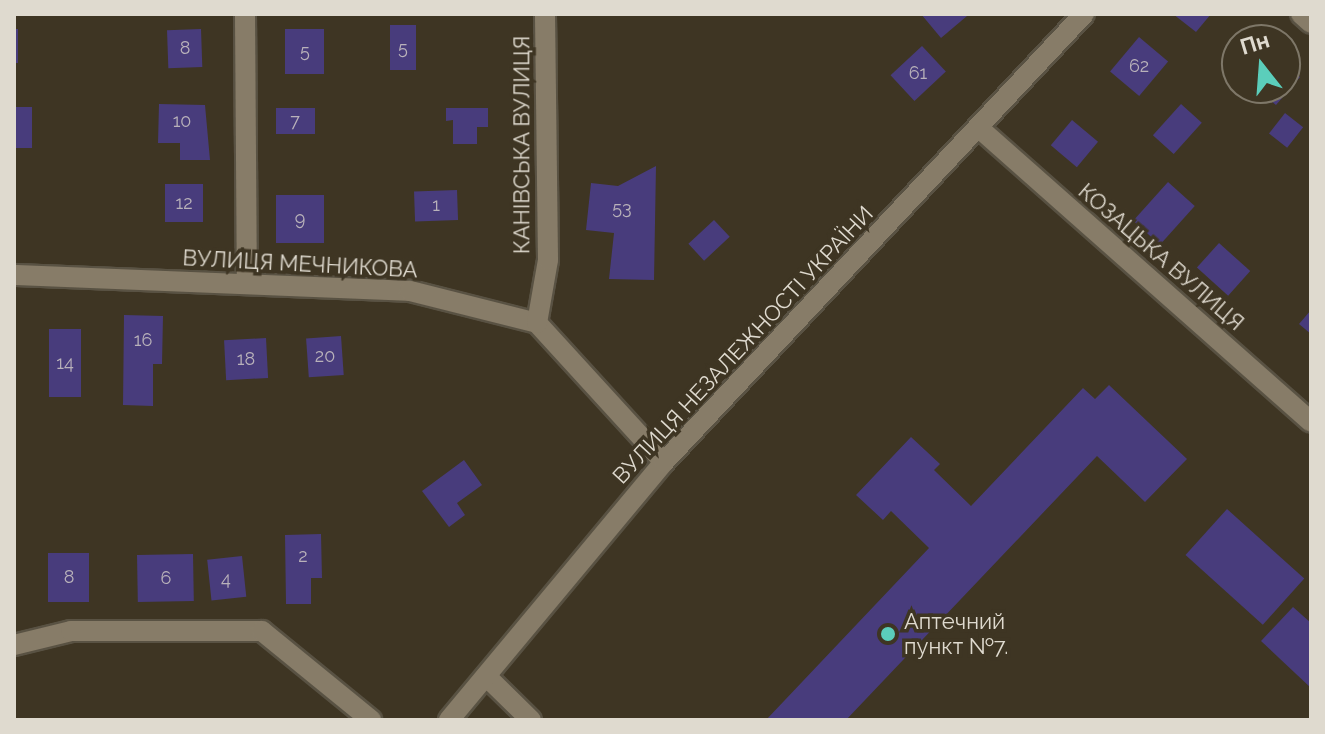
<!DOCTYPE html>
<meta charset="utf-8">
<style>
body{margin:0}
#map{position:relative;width:1325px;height:734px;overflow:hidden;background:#3e3523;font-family:Raleway,sans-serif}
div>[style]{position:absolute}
.building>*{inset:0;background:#483c7c;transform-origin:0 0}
.roads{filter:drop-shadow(2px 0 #595243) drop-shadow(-2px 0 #595243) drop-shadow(0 2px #595243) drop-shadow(0 -2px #595243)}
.minor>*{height:20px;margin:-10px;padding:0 10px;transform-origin:10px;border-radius:10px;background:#877c68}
.dots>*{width:22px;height:22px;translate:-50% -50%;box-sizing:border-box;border:4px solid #3e3523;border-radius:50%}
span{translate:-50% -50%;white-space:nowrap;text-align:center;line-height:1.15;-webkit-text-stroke:7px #3e3523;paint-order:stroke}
.number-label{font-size:18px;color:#b9b2ba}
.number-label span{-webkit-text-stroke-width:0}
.street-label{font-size:22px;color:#dfdacf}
.poi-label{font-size:22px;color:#dfdacf}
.left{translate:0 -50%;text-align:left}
.frame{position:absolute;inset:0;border:16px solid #dfdacf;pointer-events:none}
.north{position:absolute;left:1221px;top:24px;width:80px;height:80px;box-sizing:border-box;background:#3e3523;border:2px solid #7e7768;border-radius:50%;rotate:343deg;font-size:22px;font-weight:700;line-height:32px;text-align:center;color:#dfdacf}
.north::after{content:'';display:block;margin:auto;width:28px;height:36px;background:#5bcebb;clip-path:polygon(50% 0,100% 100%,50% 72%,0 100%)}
</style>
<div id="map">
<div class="building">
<i style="clip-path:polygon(921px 14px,966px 14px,967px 16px,941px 38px)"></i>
<i style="clip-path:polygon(1173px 14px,1211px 14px,1196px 32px)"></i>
<i style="left:390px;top:25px;width:26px;height:45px"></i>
<i style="left:14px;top:29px;width:4px;height:34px"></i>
<i style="left:201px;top:29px;width:38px;height:34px;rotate:88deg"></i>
<i style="left:285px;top:29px;width:39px;height:45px"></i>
<i style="left:1139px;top:37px;width:38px;height:45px;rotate:40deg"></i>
<i style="left:922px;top:46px;width:35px;height:43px;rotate:47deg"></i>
<i style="clip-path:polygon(1285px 64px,1300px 77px,1276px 105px,1256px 88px,1285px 88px)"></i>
<i style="clip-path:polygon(159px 104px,205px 105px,210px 160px,180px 160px,180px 143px,158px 143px)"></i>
<i style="left:1181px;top:104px;width:28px;height:42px;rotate:42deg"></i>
<i style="left:14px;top:107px;width:18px;height:41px"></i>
<i style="left:276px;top:108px;width:39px;height:26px"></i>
<i style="clip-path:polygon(446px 108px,488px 108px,488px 127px,477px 127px,477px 144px,453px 144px,453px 120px,446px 121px)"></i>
<i style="left:1285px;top:113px;width:23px;height:26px;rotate:38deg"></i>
<i style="left:1072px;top:120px;width:34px;height:33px;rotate:40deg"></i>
<i style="clip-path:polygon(656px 166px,654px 280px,609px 279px,614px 233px,586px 230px,591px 183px,618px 186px)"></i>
<i style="left:1168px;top:182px;width:36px;height:52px;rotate:42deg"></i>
<i style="left:165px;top:184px;width:38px;height:38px"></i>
<i style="left:457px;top:190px;width:30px;height:43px;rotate:88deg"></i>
<i style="left:276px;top:195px;width:48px;height:48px"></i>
<i style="left:714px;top:220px;width:23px;height:35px;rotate:47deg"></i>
<i style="left:1219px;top:243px;width:42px;height:33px;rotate:42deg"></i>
<i style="clip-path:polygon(1311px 310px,1311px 334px,1299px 324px)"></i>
<i style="clip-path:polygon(124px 315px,163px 316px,162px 364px,153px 364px,153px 406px,123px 405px)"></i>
<i style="left:49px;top:329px;width:32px;height:68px"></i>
<i style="left:341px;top:336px;width:39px;height:35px;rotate:86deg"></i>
<i style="left:266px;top:338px;width:40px;height:42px;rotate:87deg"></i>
<i style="clip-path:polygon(1109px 385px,1187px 459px,1145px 502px,1097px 456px,846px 720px,766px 720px,929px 548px,891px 511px,883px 520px,856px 495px,911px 437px,940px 464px,934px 470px,971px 506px,1083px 388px,1095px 399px)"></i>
<i style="clip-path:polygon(464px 460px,482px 485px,457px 503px,465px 515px,449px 527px,422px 491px)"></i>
<i style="left:1227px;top:509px;width:104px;height:62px;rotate:42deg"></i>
<i style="clip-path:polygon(321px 534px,322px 578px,311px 578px,311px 604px,286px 604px,285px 535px)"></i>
<i style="left:48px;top:553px;width:41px;height:49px"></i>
<i style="left:193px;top:554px;width:47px;height:56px;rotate:89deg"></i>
<i style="left:242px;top:556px;width:41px;height:35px;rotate:84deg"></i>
<i style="clip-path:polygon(1293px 607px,1311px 623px,1311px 688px,1261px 641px)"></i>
</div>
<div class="roads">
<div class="minor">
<i style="left:245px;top:14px;width:269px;rotate:89.6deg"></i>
<i style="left:1301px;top:14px;width:13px;rotate:42deg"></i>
<i style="left:979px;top:128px;width:443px;rotate:41.5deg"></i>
<i style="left:14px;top:275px;width:396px;rotate:2.3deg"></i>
<i style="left:410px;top:291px;width:131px;rotate:14.1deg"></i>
<i style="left:537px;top:323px;width:188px;rotate:47.6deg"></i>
<i style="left:537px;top:323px;width:64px;rotate:-80.1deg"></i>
<i style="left:548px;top:260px;width:246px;rotate:-90.7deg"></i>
<i style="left:14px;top:645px;width:59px;rotate:-13.8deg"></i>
<i style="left:71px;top:631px;width:191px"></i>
<i style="left:262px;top:631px;width:141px;rotate:39.2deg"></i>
<i style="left:486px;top:676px;width:63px;rotate:44.4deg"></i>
<i style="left:449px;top:720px;width:336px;rotate:-50.2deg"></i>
<i style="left:664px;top:462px;width:614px;rotate:-46.85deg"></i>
</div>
</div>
<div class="dots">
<i style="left:888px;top:634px;background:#5bcebb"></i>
</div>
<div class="number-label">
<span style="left:185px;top:48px">8</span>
<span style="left:403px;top:48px">5</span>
<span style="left:305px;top:51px">5</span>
<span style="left:1139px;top:66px">62</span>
<span style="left:918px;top:73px">61</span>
<span style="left:182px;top:121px">10</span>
<span style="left:295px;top:121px">7</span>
<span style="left:184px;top:203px">12</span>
<span style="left:436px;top:205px">1</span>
<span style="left:622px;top:208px">53</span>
<span style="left:300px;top:219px">9</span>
<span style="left:143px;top:340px">16</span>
<span style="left:325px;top:356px">20</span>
<span style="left:246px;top:359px">18</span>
<span style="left:65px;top:363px">14</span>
<span style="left:303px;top:556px">2</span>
<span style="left:69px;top:577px">8</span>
<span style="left:166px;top:578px">6</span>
<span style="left:226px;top:579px">4</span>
</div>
<div class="street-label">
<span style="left:522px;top:145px;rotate:-90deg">КАНІВСЬКА ВУЛИЦЯ</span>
<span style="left:1161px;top:257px;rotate:41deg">КОЗАЦЬКА ВУЛИЦЯ</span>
<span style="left:300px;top:264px;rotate:3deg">ВУЛИЦЯ МЕЧНИКОВА</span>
<span style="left:743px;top:345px;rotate:-47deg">ВУЛИЦЯ НЕЗАЛЕЖНОСТІ УКРАЇНИ</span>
</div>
<div class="poi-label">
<span class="left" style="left:904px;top:634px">Аптечний<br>пункт №7.</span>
</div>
<div class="frame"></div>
<div class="north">Пн</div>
</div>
